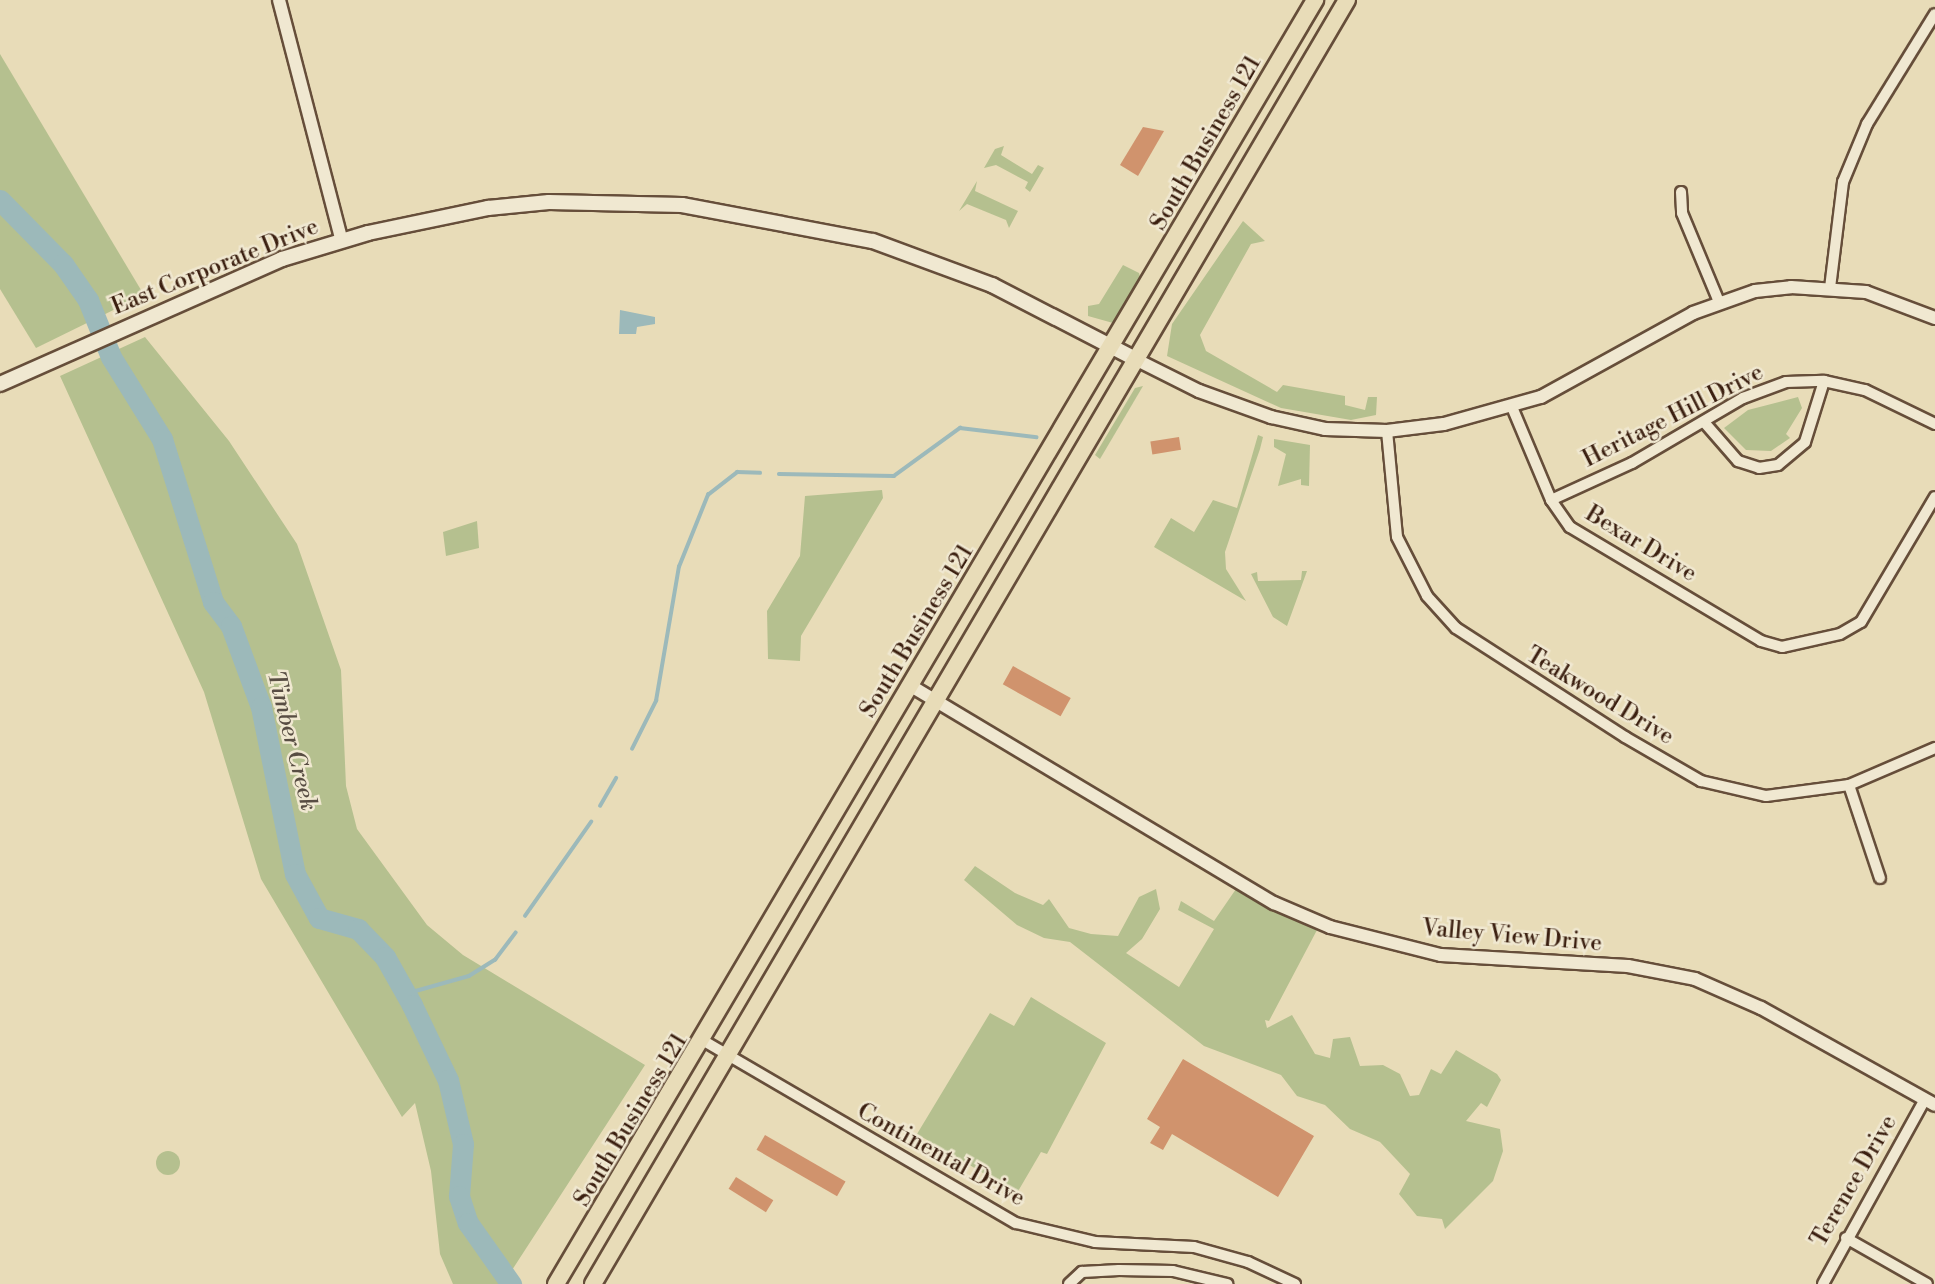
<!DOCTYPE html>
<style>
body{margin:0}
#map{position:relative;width:1935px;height:1284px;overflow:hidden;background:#e8dcb8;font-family:"Libre Bodoni",serif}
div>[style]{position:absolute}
.green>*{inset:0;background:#b5c08f}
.round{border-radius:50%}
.water>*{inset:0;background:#9cb9ba}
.stream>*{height:3.5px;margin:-1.75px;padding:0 1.75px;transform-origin:1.75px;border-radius:1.75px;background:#9cb9ba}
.river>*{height:21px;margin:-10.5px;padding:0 10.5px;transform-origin:10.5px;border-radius:10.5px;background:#9cb9ba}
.building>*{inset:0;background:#d0936d;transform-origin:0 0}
.roads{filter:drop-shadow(2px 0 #664e3a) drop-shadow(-2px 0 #664e3a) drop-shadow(0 2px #664e3a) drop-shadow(0 -2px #664e3a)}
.minor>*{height:10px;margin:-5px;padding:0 5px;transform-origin:5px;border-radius:5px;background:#f0e8d1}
.tertiary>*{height:12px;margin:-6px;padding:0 6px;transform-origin:6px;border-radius:6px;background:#f0e8d1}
.secondary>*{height:14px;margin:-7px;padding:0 7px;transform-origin:7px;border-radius:7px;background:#f0e8d1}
.primary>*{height:16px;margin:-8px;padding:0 8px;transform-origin:8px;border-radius:8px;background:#e8dcb8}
span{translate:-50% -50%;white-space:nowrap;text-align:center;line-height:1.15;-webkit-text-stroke:5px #f0e8d1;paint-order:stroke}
.street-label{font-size:23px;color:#3b1f10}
.water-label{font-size:24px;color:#584d43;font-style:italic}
</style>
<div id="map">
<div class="green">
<i style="clip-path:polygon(0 54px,144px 295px,36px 348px,0 289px)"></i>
<i style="clip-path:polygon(1004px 146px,1001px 155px,1032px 174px,1038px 165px,1044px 168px,1030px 192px,1025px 188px,1028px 182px,996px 165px,984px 168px,995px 149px)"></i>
<i style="clip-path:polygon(977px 181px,975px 191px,1018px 211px,1009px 228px,1006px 220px,967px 204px,959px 211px)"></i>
<i style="clip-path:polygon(1243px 221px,1265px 241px,1251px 244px,1200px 335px,1206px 351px,1277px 392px,1283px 385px,1345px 396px,1345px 405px,1365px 410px,1368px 397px,1377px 397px,1376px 415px,1351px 420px,1281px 408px,1167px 356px,1172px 324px)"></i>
<i style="clip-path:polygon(1123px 265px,1139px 273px,1141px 281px,1119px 318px,1113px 323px,1088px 316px,1088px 306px,1099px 304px)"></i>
<i style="clip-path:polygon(145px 337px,229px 441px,297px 544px,341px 670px,346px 786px,357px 829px,427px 925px,463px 955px,645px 1065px,503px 1284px,453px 1284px,440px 1254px,431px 1171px,415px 1103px,402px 1117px,261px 879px,204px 692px,60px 376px)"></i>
<i style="clip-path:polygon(1143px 386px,1113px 437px,1100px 459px,1095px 455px,1135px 388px)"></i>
<i style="clip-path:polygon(1798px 397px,1802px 408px,1786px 434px,1790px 438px,1771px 451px,1746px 450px,1724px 428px,1748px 410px)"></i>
<i style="clip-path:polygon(1258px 435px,1263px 437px,1260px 449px,1225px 552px,1226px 569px,1246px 601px,1154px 547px,1171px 518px,1194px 532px,1213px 500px,1237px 508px)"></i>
<i style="clip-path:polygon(1274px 439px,1310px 445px,1309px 486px,1301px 485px,1301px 479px,1278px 486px,1286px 454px,1274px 447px)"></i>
<i style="clip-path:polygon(882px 490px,883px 498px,801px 636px,800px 661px,768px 659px,767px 611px,800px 556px,805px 496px)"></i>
<i style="clip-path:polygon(477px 521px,479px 548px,446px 556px,443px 532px)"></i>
<i style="clip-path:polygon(1302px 571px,1307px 571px,1287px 626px,1273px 617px,1251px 574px,1257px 572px,1258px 581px,1301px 580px)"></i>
<i style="clip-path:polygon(975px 866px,1015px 893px,1043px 905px,1049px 899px,1069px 928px,1091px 934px,1118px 936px,1139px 897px,1156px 889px,1160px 909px,1142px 939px,1126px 953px,1179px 987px,1214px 929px,1178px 910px,1181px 901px,1214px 921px,1236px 889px,1317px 930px,1269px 1021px,1265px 1020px,1267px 1028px,1292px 1015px,1315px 1054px,1330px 1058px,1333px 1039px,1350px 1037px,1360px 1066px,1383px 1065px,1400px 1074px,1410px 1096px,1419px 1095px,1431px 1069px,1441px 1074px,1456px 1050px,1497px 1074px,1501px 1080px,1487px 1107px,1481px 1103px,1466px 1121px,1500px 1129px,1503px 1151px,1493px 1181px,1445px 1229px,1442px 1219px,1417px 1216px,1399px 1194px,1410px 1174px,1380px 1142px,1350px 1129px,1325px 1105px,1297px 1096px,1281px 1075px,1204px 1046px,1070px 942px,1044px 938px,1017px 925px,964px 880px)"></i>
<i style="clip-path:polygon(1031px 997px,1106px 1043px,1047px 1154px,1041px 1152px,1017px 1193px,917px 1134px,990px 1013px,1014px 1026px)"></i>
<i class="round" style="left:156px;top:1151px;width:24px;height:24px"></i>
</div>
<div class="water">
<i style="clip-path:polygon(620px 310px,655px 317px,655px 324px,637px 327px,636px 334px,619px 334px)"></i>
</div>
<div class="stream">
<i style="left:779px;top:474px;width:115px;rotate:1deg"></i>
<i style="left:894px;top:476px;width:82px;rotate:-36deg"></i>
<i style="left:960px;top:428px;width:77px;rotate:6.8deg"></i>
<i style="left:632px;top:749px;width:54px;rotate:-63.4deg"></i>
<i style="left:656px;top:701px;width:136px;rotate:-80.3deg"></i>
<i style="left:679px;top:567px;width:78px;rotate:-68.1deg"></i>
<i style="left:708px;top:495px;width:37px;rotate:-38deg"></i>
<i style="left:737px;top:472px;width:23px;rotate:2deg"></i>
<i style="left:600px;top:806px;width:32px;rotate:-60deg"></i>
<i style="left:525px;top:916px;width:115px;rotate:-54.9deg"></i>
<i style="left:405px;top:994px;width:66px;rotate:-15.7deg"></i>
<i style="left:469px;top:976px;width:31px;rotate:-32deg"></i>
<i style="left:495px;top:960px;width:34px;rotate:-53deg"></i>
</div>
<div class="river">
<i style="left:0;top:200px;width:90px;rotate:45.5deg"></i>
<i style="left:63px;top:264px;width:44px;rotate:55.2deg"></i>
<i style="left:88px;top:300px;width:61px;rotate:68deg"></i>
<i style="left:111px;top:357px;width:97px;rotate:58.1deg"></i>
<i style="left:162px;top:439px;width:171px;rotate:72.6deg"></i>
<i style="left:213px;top:602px;width:30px;rotate:53deg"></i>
<i style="left:231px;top:626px;width:86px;rotate:69.7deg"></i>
<i style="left:261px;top:707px;width:170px;rotate:78.5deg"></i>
<i style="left:295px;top:874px;width:50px;rotate:61.4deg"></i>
<i style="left:319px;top:918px;width:41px;rotate:15.8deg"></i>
<i style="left:358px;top:929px;width:39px;rotate:46deg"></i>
<i style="left:385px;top:957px;width:55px;rotate:60.6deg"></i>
<i style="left:412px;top:1005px;width:83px;rotate:64.4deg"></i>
<i style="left:448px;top:1080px;width:66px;rotate:76.8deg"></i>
<i style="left:463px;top:1144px;width:52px;rotate:94.4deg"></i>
<i style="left:459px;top:1196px;width:28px;rotate:72deg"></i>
<i style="left:468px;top:1223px;width:75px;rotate:54.8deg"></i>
</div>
<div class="building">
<i style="clip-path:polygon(1143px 127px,1164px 131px,1138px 176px,1120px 165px)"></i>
<i style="left:1179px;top:437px;width:13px;height:29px;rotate:81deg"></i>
<i style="left:1013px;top:666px;width:66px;height:21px;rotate:29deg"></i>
<i style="clip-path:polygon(1183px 1059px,1314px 1136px,1278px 1197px,1172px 1134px,1163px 1150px,1150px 1143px,1160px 1127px,1147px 1119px)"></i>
<i style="left:765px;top:1135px;width:93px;height:17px;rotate:30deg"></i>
<i style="left:736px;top:1177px;width:44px;height:14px;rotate:32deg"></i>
</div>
<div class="roads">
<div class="minor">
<i style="left:1681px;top:192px;width:21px;rotate:87deg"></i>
<i style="left:1682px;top:213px;width:96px;rotate:67.4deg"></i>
<i style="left:1830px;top:288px;width:107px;rotate:-83deg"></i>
<i style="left:1843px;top:182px;width:63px;rotate:-67.5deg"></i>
<i style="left:1867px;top:124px;width:129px;rotate:-58.3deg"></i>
<i style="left:1512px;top:407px;width:101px;rotate:67.2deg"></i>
<i style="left:1551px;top:500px;width:33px;rotate:55deg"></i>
<i style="left:1570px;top:527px;width:222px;rotate:30.8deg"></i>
<i style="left:1761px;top:641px;width:22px;rotate:16deg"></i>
<i style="left:1782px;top:647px;width:59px;rotate:-12.6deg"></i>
<i style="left:1840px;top:634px;width:24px;rotate:-30deg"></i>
<i style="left:1861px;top:622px;width:145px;rotate:-59.4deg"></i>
<i style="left:1704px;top:422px;width:52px;rotate:48.9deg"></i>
<i style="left:1738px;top:461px;width:22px;rotate:18deg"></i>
<i style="left:1759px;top:468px;width:19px;rotate:-9deg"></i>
<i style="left:1778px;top:465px;width:35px;rotate:-40deg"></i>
<i style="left:1805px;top:442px;width:64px;rotate:-72.7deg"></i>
<i style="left:1387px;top:431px;width:106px;rotate:84.6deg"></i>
<i style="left:1397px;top:537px;width:66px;rotate:63deg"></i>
<i style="left:1427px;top:596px;width:43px;rotate:47.8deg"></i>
<i style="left:1456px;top:628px;width:201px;rotate:32.8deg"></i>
<i style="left:1625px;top:737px;width:88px;rotate:30.1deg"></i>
<i style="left:1701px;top:781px;width:67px;rotate:13deg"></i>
<i style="left:1766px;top:796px;width:84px;rotate:-7.5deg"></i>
<i style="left:1849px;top:785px;width:94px;rotate:-23.3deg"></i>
<i style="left:1551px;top:500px;width:89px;rotate:-24.6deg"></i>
<i style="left:1632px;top:463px;width:129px;rotate:-30.4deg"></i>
<i style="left:1743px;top:398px;width:46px;rotate:-20.4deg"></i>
<i style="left:1786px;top:382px;width:38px;rotate:-2deg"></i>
<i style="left:1824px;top:381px;width:42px;rotate:12.4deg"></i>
<i style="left:1865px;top:390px;width:78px;rotate:25.9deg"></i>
<i style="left:1849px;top:785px;width:98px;rotate:71.6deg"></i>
<i style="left:704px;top:1041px;width:361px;rotate:30.3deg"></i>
<i style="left:1016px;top:1223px;width:81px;rotate:13.5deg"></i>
<i style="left:1095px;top:1242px;width:99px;rotate:2.9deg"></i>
<i style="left:1194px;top:1247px;width:56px;rotate:15.5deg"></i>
<i style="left:1248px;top:1262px;width:52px;rotate:25.1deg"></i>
<i style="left:1846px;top:1238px;width:93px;rotate:29.6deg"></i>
<i style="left:1069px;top:1284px;width:18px;rotate:-43deg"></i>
<i style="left:1082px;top:1272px;width:37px;rotate:-3deg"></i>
<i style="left:1119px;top:1270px;width:54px;rotate:1.1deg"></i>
<i style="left:1173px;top:1271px;width:56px;rotate:13.5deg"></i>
<i style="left:1823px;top:1284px;width:211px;rotate:-61.1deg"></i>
</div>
<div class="tertiary">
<i style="left:279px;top:0;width:249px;rotate:75.4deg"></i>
<i style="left:1137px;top:360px;width:69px;rotate:26.6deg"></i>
<i style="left:1199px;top:391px;width:77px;rotate:19.9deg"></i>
<i style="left:1271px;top:417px;width:55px;rotate:12.5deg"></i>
<i style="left:1325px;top:429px;width:62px;rotate:1.8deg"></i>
<i style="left:1387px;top:431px;width:57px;rotate:-7deg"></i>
<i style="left:1444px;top:424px;width:101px;rotate:-15.6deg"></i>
<i style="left:1541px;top:397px;width:174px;rotate:-28.9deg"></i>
<i style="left:1693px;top:313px;width:66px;rotate:-19.5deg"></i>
<i style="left:1755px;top:291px;width:36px;rotate:-6deg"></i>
<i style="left:1791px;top:287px;width:75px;rotate:3.8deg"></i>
<i style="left:1866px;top:292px;width:74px;rotate:20.6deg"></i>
<i style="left:911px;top:686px;width:423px;rotate:30.9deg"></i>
<i style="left:1274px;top:903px;width:61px;rotate:23.2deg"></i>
<i style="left:1330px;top:927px;width:114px;rotate:14.2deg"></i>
<i style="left:1441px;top:955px;width:187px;rotate:3.4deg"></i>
<i style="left:1628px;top:966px;width:68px;rotate:11deg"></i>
<i style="left:1695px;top:979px;width:72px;rotate:23.7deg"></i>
<i style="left:1761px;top:1008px;width:199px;rotate:29.1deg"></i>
</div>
<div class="secondary">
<i style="left:0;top:384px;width:308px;rotate:-23.9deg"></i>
<i style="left:282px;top:259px;width:90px;rotate:-16.8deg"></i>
<i style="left:368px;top:233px;width:123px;rotate:-11.8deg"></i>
<i style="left:488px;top:208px;width:61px;rotate:-5.6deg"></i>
<i style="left:549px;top:202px;width:133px;rotate:1.3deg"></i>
<i style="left:682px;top:205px;width:194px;rotate:10.7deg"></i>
<i style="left:873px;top:241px;width:127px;rotate:20.3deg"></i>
<i style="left:992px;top:285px;width:163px;rotate:27.3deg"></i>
</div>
<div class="primary">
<i style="left:556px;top:1284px;width:1492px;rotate:-59.41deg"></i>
<i style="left:593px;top:1284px;width:1489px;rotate:-59.58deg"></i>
</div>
</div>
<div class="street-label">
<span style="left:1206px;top:143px;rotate:-60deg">South Business 121</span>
<span style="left:215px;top:267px;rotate:-22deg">East Corporate Drive</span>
<span style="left:1673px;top:416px;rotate:-27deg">Heritage Hill Drive</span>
<span style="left:1641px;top:544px;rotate:31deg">Bexar Drive</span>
<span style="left:917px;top:631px;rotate:-59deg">South Business 121</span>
<span style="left:1600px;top:696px;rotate:31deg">Teakwood Drive</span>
<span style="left:1512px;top:936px;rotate:5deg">Valley View Drive</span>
<span style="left:631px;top:1120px;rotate:-59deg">South Business 121</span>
<span style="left:941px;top:1155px;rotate:29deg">Continental Drive</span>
<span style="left:1854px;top:1181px;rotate:-60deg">Terence Drive</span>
</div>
<div class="water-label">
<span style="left:291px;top:741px;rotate:76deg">Timber Creek</span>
</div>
</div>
